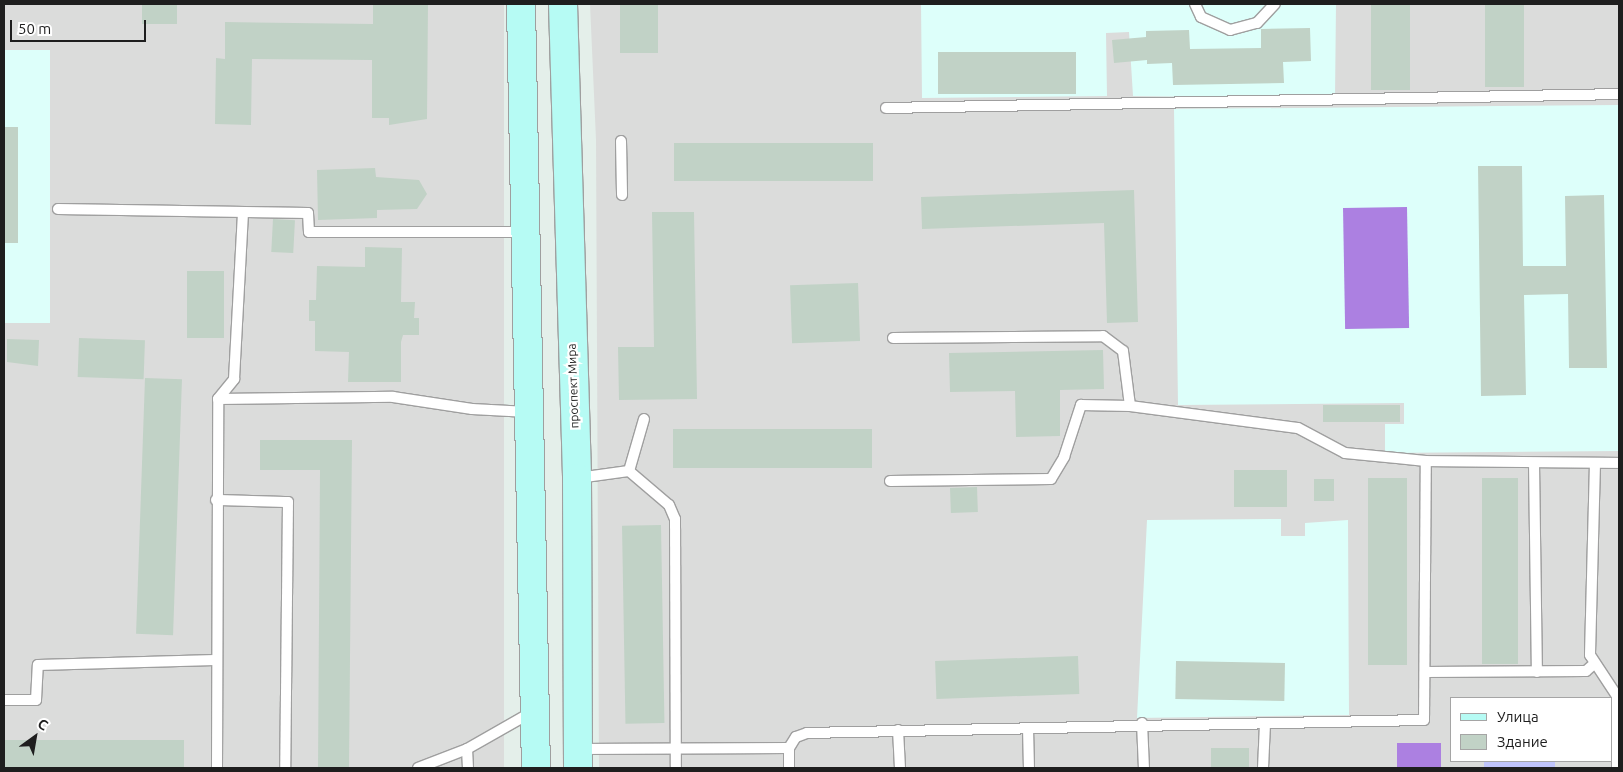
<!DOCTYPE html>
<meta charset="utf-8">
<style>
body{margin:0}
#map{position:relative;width:1623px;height:772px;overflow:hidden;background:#e4efea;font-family:Ubuntu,sans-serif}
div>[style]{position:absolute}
.residential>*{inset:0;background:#dbdcdb;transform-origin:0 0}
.education>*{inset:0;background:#ddfffa;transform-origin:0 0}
.park>*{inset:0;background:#c0c4fb;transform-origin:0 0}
.pitch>*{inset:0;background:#ac80e1;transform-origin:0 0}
.building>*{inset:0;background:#c1d2c6;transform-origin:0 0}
.roads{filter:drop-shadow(1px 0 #9f9f9f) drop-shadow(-1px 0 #9f9f9f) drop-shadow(0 1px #9f9f9f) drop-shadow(0 -1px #9f9f9f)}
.lane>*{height:10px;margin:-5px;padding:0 5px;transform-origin:5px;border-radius:5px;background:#fff}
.secondary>*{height:28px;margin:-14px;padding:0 14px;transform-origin:14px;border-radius:14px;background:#b6fbf4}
span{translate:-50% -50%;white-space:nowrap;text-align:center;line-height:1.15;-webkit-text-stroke:4.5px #fff;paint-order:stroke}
.street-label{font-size:12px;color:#1e1e1e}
.frame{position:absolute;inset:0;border:5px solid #1e1e1e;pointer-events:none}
.legend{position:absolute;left:1450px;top:697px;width:162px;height:65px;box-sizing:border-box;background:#fff;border:1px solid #a5a5a5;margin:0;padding:6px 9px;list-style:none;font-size:15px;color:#1e1e1e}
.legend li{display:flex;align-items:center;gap:10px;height:25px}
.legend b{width:25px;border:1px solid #a5a5a5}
.north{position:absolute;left:10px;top:712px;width:50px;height:50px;-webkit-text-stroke:4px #fff;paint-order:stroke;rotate:32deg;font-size:14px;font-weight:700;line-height:20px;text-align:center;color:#1e1e1e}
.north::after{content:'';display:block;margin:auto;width:18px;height:22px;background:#1e1e1e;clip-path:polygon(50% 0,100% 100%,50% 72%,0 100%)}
.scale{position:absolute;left:10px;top:20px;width:136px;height:22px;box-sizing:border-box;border:2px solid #1e1e1e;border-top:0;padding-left:6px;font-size:15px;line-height:18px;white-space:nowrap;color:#1e1e1e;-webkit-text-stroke:4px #fff;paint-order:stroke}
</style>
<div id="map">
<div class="residential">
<i style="left:4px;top:4px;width:500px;height:764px"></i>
<i style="clip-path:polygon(evenodd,590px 4px,1619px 4px,1619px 768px,599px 768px,596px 140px,590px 4px,1452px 698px,1612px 698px,1612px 761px,1452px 761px,1452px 698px)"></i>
</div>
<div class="education">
<i style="clip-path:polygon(921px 4px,1336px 4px,1335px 98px,1133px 96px,1129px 32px,1106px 33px,1107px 96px,922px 98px)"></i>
<i style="left:4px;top:50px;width:46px;height:273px"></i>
<i style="clip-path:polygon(1619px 105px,1619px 451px,1385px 453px,1385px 424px,1404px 424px,1404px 403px,1178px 405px,1174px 109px)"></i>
<i style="clip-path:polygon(1281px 519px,1281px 536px,1305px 536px,1305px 523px,1348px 520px,1349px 715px,1137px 718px,1147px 520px)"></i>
</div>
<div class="park">
<i style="left:1484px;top:761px;width:71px;height:7px"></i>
</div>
<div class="pitch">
<i style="left:1407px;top:207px;width:121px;height:64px;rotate:89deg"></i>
<i style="left:1397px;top:743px;width:44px;height:25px"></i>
</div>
<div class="building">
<i style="left:142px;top:4px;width:35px;height:20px"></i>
<i style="clip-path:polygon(373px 4px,428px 4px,427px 119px,389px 125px,389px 118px,372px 118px,372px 60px,252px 59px,251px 125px,215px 124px,216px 58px,225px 59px,225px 22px,373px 24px)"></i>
<i style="left:620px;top:4px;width:38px;height:49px"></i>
<i style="left:1371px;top:4px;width:39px;height:86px"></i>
<i style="left:1485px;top:4px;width:39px;height:83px"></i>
<i style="clip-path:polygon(1310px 28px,1311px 61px,1283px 62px,1284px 83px,1173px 85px,1172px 63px,1147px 64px,1147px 60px,1114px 63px,1112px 40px,1146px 37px,1146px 31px,1189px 30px,1190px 49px,1261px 48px,1261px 29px)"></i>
<i style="left:1076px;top:52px;width:42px;height:138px;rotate:90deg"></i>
<i style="left:4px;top:127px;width:14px;height:116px"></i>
<i style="left:674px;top:143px;width:199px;height:38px"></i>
<i style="clip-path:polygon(1478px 166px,1522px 166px,1523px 266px,1566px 266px,1565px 196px,1604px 195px,1607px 368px,1569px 368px,1568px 294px,1524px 295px,1526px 395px,1481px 396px)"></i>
<i style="clip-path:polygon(375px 168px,376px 177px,419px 180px,427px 194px,417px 209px,377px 210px,377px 218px,318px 220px,317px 170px)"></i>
<i style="clip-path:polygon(1134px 190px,1138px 322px,1107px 323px,1104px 223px,922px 229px,921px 197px)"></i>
<i style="clip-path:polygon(652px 212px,694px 212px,697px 399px,619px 400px,618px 347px,654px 347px)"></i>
<i style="left:273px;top:219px;width:22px;height:33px;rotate:3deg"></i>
<i style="clip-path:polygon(365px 247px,402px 248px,401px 302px,415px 302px,414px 318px,419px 318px,419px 335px,403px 335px,401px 342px,401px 382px,348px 382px,349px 352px,315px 351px,315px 321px,309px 321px,309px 300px,316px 300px,317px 266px,365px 267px)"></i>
<i style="left:187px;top:271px;width:37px;height:67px"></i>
<i style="left:858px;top:283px;width:58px;height:68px;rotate:88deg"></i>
<i style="left:79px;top:338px;width:66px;height:39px;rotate:2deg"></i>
<i style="clip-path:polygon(7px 339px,39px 340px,38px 366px,7px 362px)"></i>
<i style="clip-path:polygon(1103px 350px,1104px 389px,1060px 390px,1060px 436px,1016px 437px,1015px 391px,950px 392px,949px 353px)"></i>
<i style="left:145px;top:378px;width:37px;height:256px;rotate:2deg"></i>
<i style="left:1323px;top:405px;width:77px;height:17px"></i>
<i style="left:673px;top:429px;width:199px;height:39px"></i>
<i style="clip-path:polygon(260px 440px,352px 440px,349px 768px,318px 768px,320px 470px,260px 470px)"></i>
<i style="left:1234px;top:470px;width:53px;height:37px"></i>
<i style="left:1407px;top:478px;width:187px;height:39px;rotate:90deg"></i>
<i style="left:1482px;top:478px;width:36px;height:186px"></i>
<i style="left:1314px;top:479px;width:20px;height:22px"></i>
<i style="left:977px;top:487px;width:25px;height:27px;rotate:88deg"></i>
<i style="left:661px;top:525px;width:198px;height:39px;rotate:89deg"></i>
<i style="left:1078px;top:656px;width:38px;height:143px;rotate:88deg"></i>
<i style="left:1176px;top:661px;width:109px;height:38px;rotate:1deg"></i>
<i style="left:4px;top:740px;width:180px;height:28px"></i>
<i style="left:1211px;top:748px;width:38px;height:20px"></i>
</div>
<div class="roads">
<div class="lane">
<i style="left:1195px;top:4px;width:14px;rotate:65deg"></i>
<i style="left:1201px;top:17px;width:32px;rotate:24deg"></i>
<i style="left:1230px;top:30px;width:28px;rotate:-15deg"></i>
<i style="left:1257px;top:23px;width:26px;rotate:-47deg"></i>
<i style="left:886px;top:108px;width:733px;rotate:-1.09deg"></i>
<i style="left:621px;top:141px;width:54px;rotate:88.9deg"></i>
<i style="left:58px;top:209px;width:250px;rotate:0.9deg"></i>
<i style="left:308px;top:213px;width:19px;rotate:87deg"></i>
<i style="left:309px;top:232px;width:214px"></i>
<i style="left:893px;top:338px;width:210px;rotate:-0.5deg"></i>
<i style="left:1103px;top:336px;width:25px;rotate:37deg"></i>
<i style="left:1123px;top:351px;width:55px;rotate:82.7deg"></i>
<i style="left:218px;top:399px;width:175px;rotate:-0.7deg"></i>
<i style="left:393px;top:397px;width:80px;rotate:8.6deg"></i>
<i style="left:472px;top:409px;width:56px;rotate:3.1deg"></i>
<i style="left:1534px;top:463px;width:209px;rotate:89.2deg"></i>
<i style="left:1595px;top:463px;width:192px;rotate:91.5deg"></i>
<i style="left:1590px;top:655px;width:49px;rotate:56.6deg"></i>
<i style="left:1617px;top:696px;width:72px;rotate:90deg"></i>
<i style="left:629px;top:471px;width:54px;rotate:-73.9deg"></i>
<i style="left:578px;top:478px;width:51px;rotate:-7.8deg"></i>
<i style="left:629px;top:471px;width:52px;rotate:40.4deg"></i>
<i style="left:669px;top:505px;width:15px;rotate:67deg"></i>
<i style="left:675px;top:519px;width:249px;rotate:89.8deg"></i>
<i style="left:890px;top:481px;width:161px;rotate:-0.7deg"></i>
<i style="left:1051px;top:479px;width:26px;rotate:-59deg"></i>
<i style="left:1064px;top:457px;width:55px;rotate:-71.9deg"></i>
<i style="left:1081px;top:405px;width:49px;rotate:1.2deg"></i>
<i style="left:1130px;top:406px;width:169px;rotate:7.5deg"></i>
<i style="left:1298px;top:428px;width:53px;rotate:28deg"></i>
<i style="left:1345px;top:453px;width:81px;rotate:5.6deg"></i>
<i style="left:1426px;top:461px;width:193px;rotate:0.6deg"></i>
<i style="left:216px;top:500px;width:72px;rotate:1.6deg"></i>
<i style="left:288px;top:502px;width:266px;rotate:90.6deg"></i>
<i style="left:1425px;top:672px;width:161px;rotate:-0.4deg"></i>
<i style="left:1586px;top:671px;width:9px;rotate:-41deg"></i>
<i style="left:4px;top:700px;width:32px"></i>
<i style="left:36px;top:700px;width:35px;rotate:-87deg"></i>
<i style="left:38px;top:665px;width:177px;rotate:-1.6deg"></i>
<i style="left:1142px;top:723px;width:45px;rotate:87.5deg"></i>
<i style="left:1028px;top:728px;width:40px;rotate:88.6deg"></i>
<i style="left:898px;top:730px;width:38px;rotate:87deg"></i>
<i style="left:789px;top:748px;width:20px;rotate:90deg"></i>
<i style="left:467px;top:749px;width:19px;rotate:87deg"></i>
<i style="left:579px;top:749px;width:210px;rotate:-0.3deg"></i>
<i style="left:789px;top:748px;width:13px;rotate:-58deg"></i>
<i style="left:796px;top:737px;width:12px;rotate:-20deg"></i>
<i style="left:807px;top:733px;width:617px;rotate:-1.21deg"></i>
<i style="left:1424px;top:720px;width:259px;rotate:-89.6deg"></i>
<i style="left:217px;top:768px;width:369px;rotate:-89.8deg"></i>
<i style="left:218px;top:399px;width:26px;rotate:-51deg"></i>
<i style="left:234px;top:379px;width:167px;rotate:-86.9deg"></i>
<i style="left:418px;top:768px;width:53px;rotate:-21.2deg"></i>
<i style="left:467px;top:749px;width:75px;rotate:-29.6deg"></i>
<i style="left:1263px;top:768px;width:44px;rotate:-87.4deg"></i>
</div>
<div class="secondary">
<i style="left:521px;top:4px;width:764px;rotate:88.88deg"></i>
<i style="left:563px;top:4px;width:474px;rotate:88.3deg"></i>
<i style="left:577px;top:478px;width:290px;rotate:89.8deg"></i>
</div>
</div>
<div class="street-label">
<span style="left:573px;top:386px;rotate:-92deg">проспект Мира</span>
</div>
<div class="frame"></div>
<ul class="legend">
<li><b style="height:6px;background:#b6fbf4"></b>Улица</li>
<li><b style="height:14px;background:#c1d2c6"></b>Здание</li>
</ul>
<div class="north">С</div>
<div class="scale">50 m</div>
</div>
